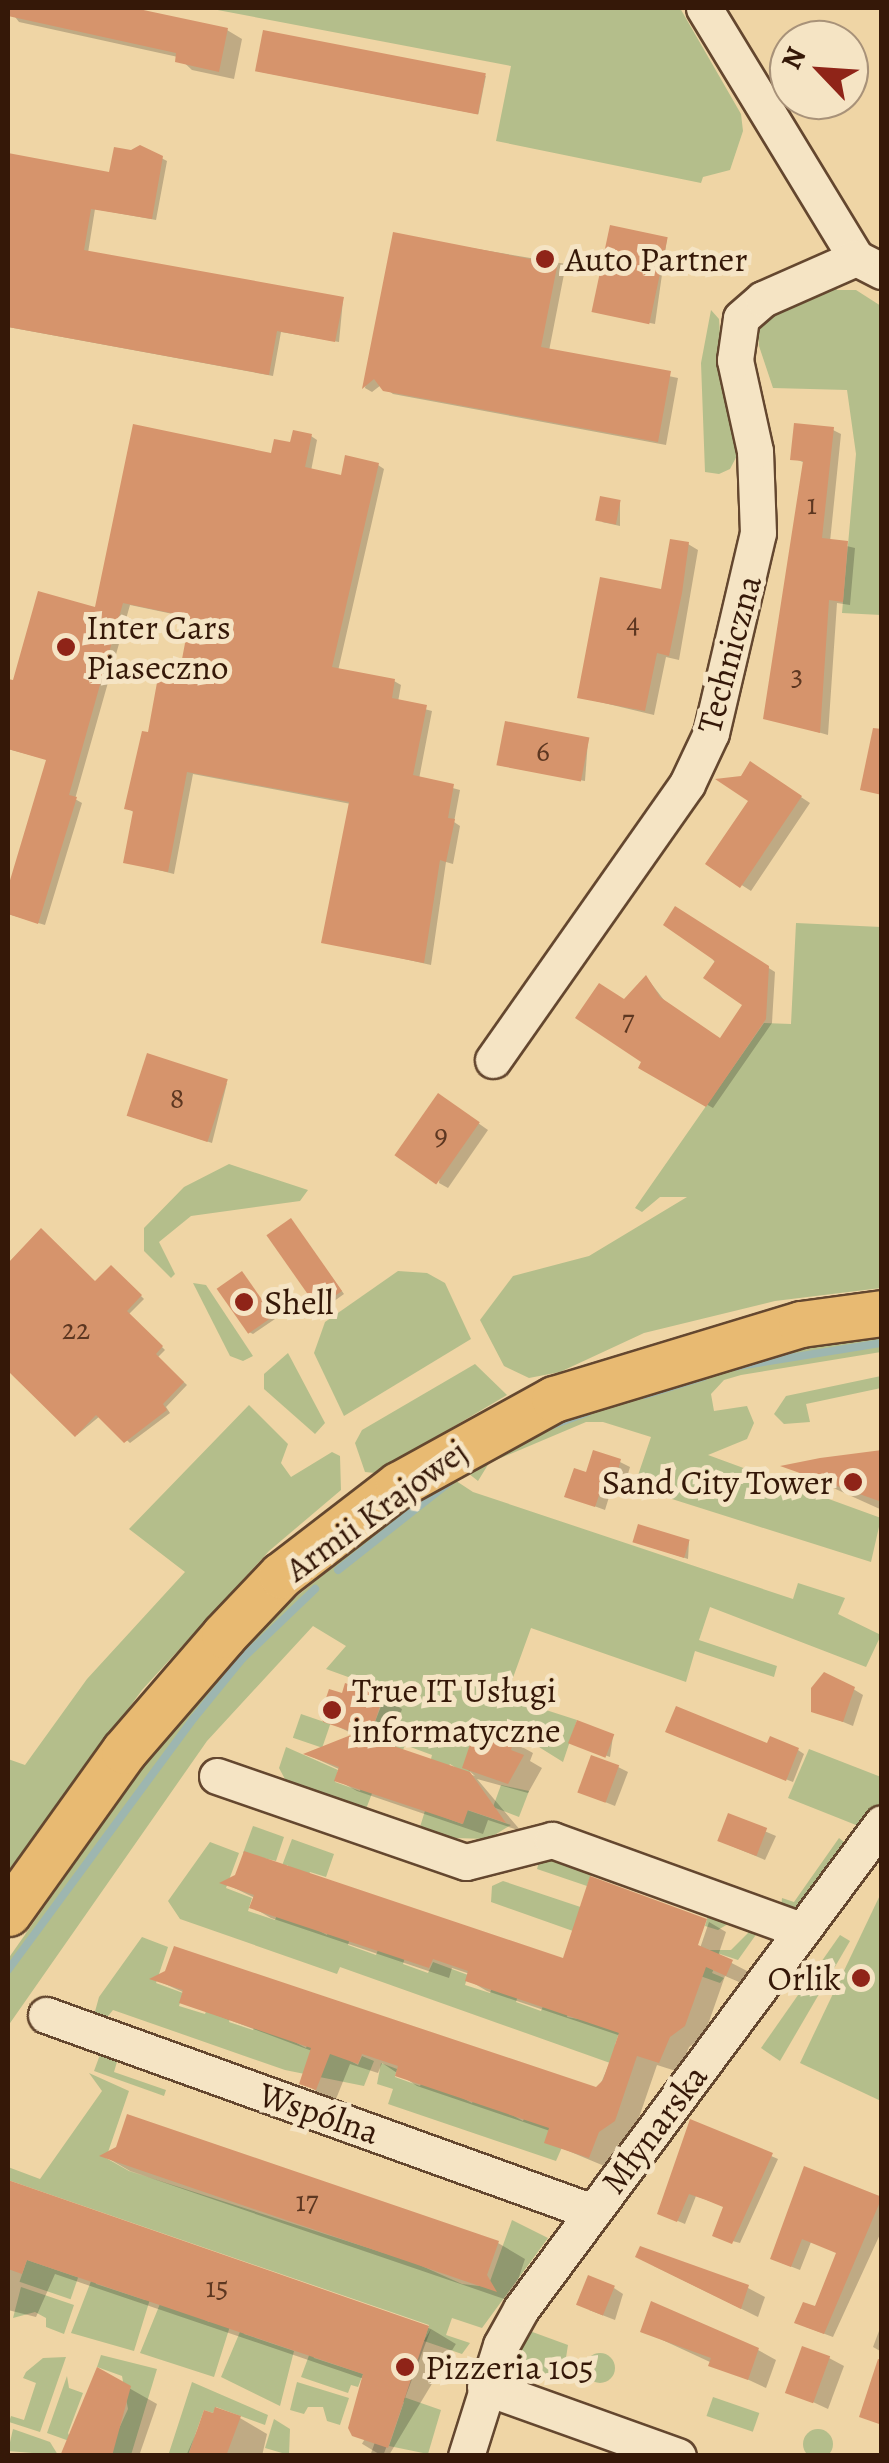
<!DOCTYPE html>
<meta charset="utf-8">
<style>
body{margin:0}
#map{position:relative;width:889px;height:2463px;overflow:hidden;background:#efd5a5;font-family:Alegreya,serif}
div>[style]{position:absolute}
.green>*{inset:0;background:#b4be8b;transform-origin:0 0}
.round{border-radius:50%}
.shadow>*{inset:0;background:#0003;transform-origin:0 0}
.stream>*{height:8px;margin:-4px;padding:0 4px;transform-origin:4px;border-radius:4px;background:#9db6b0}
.building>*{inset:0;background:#d6946c;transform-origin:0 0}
.roads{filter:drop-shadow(2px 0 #64472f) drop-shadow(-2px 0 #64472f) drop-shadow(0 2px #64472f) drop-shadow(0 -2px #64472f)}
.minor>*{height:35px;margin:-17.5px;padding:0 17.5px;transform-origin:17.5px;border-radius:17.5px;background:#f5e4c4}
.major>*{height:45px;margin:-22.5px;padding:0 22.5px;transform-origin:22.5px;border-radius:22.5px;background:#e8ba72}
.dots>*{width:28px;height:28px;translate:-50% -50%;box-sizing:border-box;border:5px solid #f5e4c4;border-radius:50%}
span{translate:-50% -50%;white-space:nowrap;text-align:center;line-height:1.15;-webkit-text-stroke:10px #f5e4c4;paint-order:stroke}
.number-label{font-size:30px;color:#5d3721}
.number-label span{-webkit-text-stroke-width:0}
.poi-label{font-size:35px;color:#351808}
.left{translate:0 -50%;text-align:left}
.right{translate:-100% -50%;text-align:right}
.street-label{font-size:35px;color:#351808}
.frame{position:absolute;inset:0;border:10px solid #351808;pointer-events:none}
.north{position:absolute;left:769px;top:20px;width:100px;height:100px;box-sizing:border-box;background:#f5e4c4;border:2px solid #a89279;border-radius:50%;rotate:295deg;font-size:28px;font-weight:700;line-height:40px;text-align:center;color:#351808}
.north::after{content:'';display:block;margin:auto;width:35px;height:45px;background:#8f2418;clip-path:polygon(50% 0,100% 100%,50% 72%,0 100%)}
</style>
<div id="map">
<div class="green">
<i style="clip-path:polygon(207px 8px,680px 8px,741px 114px,743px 131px,730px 170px,703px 177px,701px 183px,496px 141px,511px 66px)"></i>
<i style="clip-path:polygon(832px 282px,837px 290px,856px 290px,881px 306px,881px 615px,842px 613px,856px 454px,847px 390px,773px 388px,759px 346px,757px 321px)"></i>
<i style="clip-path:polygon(711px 310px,719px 319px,724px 393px,741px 448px,730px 469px,719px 474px,705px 472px,701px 363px)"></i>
<i style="clip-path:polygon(796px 923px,881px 927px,881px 1288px,775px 1301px,644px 1333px,560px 1372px,529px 1378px,504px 1366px,480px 1320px,513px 1276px,589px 1256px,687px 1197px,660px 1197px,642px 1212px,635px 1208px,764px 1023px,791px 1024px)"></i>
<i style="clip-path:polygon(229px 1164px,308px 1190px,300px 1201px,191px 1216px,159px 1242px,175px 1274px,171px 1278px,144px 1251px,144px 1228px,184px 1187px)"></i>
<i style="clip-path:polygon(398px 1271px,427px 1273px,445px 1283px,471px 1339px,344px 1416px,314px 1353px,325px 1322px)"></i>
<i style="clip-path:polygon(193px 1283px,206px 1285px,253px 1356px,243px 1361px,230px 1356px)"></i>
<i style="clip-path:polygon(881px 1333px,881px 1352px,741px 1375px,724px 1380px,711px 1394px,714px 1411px,747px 1406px,754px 1423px,747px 1439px,708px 1455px,881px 1518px,871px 1562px,634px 1487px,651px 1437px,603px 1422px,586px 1422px,489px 1463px,478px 1481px,463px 1469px,531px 1427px,750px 1354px)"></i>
<i style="clip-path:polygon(288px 1353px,325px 1423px,315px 1434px,264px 1389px,264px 1374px)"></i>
<i style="clip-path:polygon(475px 1364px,507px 1395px,375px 1473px,365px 1472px,355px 1443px,362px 1430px)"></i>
<i style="clip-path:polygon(881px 1376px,881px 1388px,806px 1404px,810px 1422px,784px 1424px,774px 1414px,786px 1396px)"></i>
<i style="clip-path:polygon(249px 1405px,288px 1444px,281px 1463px,291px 1477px,332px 1452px,340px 1456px,341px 1490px,269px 1551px,142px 1690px,8px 1875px,8px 1759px,25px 1765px,87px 1679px,185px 1572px,129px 1529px)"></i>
<i style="clip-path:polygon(447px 1475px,473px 1492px,793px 1599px,798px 1583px,845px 1598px,838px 1614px,881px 1635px,866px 1667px,710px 1607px,699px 1640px,777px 1666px,774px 1677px,695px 1651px,686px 1682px,531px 1628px,506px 1697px,577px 1720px,563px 1762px,518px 1734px,515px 1741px,477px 1728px,469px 1776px,450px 1764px,447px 1769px,430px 1763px,432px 1755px,405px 1745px,401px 1755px,369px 1737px,387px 1691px,326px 1669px,346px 1646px,313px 1626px,207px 1741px,8px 2026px,8px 1959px,141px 1769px,261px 1625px)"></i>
<i style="left:301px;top:1714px;width:31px;height:25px;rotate:19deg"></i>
<i style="clip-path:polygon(286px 1747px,338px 1770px,335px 1782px,360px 1791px,364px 1778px,376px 1783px,366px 1809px,286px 1781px,279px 1768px)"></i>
<i style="clip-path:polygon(809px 1749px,881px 1777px,881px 1801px,861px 1827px,788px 1798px)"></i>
<i style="clip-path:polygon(501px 1785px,529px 1791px,519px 1817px,493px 1807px)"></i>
<i style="clip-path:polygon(428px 1801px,438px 1815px,462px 1824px,467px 1810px,511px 1825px,488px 1839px,453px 1838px,420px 1827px)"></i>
<i style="clip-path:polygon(253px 1826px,284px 1837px,276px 1861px,243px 1853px)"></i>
<i style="clip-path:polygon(839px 1838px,849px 1846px,795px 1911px,781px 1907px,782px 1898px,794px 1902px)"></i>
<i style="clip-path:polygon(292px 1839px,334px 1854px,326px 1877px,310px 1872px,307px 1879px,287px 1865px,280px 1871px)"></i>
<i style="clip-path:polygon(210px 1842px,239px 1853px,226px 1888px,252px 1898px,248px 1911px,275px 1920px,279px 1910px,327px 1935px,330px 1927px,351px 1935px,348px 1945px,376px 1955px,380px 1945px,406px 1954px,403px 1964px,428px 1973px,433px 1962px,468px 1975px,465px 1985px,490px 1993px,494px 1983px,519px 1992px,516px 2002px,541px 2011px,546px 1999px,569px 2008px,567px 2017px,621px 2027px,615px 2045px,633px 2052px,627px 2069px,340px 1967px,337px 1974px,180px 1919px,168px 1901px)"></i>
<i style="clip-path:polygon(555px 1849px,737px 1912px,736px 1919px,718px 1930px,705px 1926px,710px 1909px,593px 1869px,587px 1886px,537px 1869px,540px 1858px)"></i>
<i style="clip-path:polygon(503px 1881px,709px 1950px,731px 1950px,756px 1925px,760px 1929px,738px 1960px,720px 1954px,712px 1973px,724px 1978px,720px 1983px,491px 1902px,492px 1886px)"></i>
<i style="clip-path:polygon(881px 1893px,881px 2101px,800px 2063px)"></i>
<i style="clip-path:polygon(840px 1935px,850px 1941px,780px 2061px,761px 2048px)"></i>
<i style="clip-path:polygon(142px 1937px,168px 1947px,156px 1983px,183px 1993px,179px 2006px,205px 2014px,209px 2004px,232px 2012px,229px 2022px,253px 2030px,257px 2022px,306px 2048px,310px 2039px,358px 2065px,362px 2056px,374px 2061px,364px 2086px,285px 2070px,113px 2010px,100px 2026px,91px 2026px,99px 1997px)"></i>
<i style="clip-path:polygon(101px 2052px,119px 2055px,114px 2072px,166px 2090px,164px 2096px,94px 2071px)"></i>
<i style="clip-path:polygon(381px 2063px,397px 2069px,395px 2077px,420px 2086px,424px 2078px,472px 2103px,476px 2095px,523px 2121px,527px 2113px,552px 2121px,563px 2145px,556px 2161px,388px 2104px,393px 2089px,377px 2084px)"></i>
<i style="clip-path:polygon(89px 2073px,129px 2091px,106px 2158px,129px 2171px,415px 2263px,462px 2284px,488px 2287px,512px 2220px,548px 2238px,482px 2328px,452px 2318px,446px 2335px,470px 2343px,462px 2354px,424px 2341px,429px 2325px,8px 2180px,8px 2167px,40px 2179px,102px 2091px)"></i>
<i style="left:27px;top:2260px;width:54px;height:23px;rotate:19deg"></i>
<i style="clip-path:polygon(93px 2276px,96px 2284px,145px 2300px,151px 2296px,134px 2351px,71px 2333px)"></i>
<i style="clip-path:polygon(21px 2287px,74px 2305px,64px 2334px,46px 2327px,46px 2318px,35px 2312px,13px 2318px)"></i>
<i style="clip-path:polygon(162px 2299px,209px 2322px,231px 2323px,214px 2377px,140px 2353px)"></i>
<i style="clip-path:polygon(242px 2327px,244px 2334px,294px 2351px,280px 2406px,221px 2377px)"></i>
<i style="clip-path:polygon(527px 2330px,568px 2345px,562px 2383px,515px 2368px)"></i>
<i style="clip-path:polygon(311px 2350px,314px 2358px,363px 2374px,358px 2387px,351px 2385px,348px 2393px,301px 2377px)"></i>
<i class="round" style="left:585px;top:2353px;width:30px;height:30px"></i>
<i style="clip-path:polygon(101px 2355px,157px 2369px,131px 2455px,107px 2455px,128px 2409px,122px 2376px,97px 2367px)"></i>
<i style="clip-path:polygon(66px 2357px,40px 2432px,9px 2422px,11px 2416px,24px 2420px,36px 2383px,23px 2378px,26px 2372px,43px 2358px)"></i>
<i style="clip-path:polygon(67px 2376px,69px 2388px,83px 2393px,68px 2433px,72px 2442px,47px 2433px)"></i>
<i style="clip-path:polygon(192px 2382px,268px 2415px,265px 2425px,216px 2407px,213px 2413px,204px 2410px,188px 2455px,168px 2456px)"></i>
<i style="clip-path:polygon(297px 2382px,349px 2398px,340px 2425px,327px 2421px,323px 2407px,308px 2407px,304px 2414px,290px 2410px)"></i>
<i style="clip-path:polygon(395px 2394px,441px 2410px,428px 2454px,389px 2446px,404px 2402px)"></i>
<i style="left:713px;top:2397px;width:49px;height:20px;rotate:19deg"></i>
<i style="clip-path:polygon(274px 2419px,290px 2429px,289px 2455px,265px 2448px)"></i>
<i style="clip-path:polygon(13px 2429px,50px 2442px,58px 2455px,8px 2451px)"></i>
<i class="round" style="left:803px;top:2429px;width:30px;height:30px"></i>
</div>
<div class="shadow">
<i style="clip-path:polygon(8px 8px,122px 8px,227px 30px,242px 39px,234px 79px,192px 70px,178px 57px,19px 22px)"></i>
<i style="left:265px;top:33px;width:225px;height:39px;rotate:11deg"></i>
<i style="clip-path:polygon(140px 147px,167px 161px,156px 220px,95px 209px,88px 253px,343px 300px,339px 342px,281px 332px,273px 376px,8px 327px,8px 156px,111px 175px)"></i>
<i style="clip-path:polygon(395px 235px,566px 264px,549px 351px,678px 378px,666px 445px,393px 394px,381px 385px,372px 392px,365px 388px)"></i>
<i style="clip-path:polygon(667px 239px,655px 324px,600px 313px)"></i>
<i style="clip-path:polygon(833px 430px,841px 434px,830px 542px,855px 548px,850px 605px,837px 603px,828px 735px,765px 717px,805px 463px,793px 458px)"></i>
<i style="clip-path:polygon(311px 436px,317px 440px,311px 471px,343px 478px,378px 465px,384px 469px,338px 671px,394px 681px,401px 685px,398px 702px,432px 711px,419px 779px,460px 790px,454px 822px,460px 826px,453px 864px,446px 862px,431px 965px,324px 941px,351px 804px,193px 774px,174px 874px,126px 862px,135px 813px,127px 808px,150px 735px,180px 683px,192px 618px,130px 605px,75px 799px,82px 803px,45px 925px,8px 914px,49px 760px,8px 749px,8px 681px,14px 683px,273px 456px)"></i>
<i style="clip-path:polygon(620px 502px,620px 526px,602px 522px)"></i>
<i style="clip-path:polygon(688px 544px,698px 550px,679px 660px,666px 657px,654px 715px,579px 697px,663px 592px)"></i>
<i style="clip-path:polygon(588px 740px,585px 781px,503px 766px)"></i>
<i style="clip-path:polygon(760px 770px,810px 803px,751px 891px,709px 864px,751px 800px,743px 778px)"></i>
<i style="clip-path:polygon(676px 910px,775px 972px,772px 1023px,713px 1108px,641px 1067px,645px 1062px,624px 1001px,647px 978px,667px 1004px,721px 1041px,746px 1004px)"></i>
<i style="clip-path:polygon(227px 1083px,212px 1143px,133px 1117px)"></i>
<i style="clip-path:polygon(448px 1102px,488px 1130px,448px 1188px,439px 1183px)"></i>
<i style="clip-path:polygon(291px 1221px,344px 1294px,323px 1309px,319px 1306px)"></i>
<i style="clip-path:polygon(41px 1232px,96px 1283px,115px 1270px,144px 1299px,129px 1314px,165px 1350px,158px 1357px,187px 1385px,166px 1407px,170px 1413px,130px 1443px,100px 1416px,77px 1435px,8px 1367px,8px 1266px)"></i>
<i style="clip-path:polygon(242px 1274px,275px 1319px,253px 1334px,249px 1332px)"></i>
<i style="clip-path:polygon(882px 1453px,882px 1510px,787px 1467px)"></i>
<i style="clip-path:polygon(620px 1462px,630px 1467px,625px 1484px,614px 1481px,605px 1510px,567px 1496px,588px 1475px)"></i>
<i style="clip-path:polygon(689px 1542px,688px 1559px,639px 1543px)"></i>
<i style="clip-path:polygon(837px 1679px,863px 1695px,853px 1726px,814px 1710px)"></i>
<i style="clip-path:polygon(382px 1698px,402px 1709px,390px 1747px,475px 1776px,465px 1767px,513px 1742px,533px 1753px,530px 1761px,542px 1768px,528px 1793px,477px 1779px,521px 1831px,488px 1820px,483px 1834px,357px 1791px,337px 1780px,341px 1770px,308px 1755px,357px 1736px,325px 1720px)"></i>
<i style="clip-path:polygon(674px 1735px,798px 1750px,804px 1754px,793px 1782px)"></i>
<i style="clip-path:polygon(613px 1736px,610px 1757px,576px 1745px)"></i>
<i style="clip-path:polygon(618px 1767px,628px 1772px,615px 1806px,590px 1796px)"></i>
<i style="clip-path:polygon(730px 1816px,776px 1836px,765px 1860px,729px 1845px)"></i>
<i style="clip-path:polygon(224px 1883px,565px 1961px,697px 1957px,709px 1922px,726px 1932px,718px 1956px,751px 1973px,746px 1985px,725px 1976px,704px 2036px,689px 2047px,679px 2072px,657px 2065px,634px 2132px,619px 2143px,609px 2168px,547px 2142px,550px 2131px,417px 2086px,382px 2063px,378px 2073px,350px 2064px,336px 2099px,321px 2094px,302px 2082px,312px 2051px,182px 2002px,185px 1993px,154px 1979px,598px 2090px,621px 2036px,487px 1991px,468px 1980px,470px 1974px,452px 1968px,449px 1978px,271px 1918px,252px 1907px,255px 1898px)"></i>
<i style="clip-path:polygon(692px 2122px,778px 2159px,740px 2243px,721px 2238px,726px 2207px,696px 2196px,685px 2224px,666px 2216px)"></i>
<i style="clip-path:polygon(104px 2156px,498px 2243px,525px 2259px,514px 2292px,522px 2305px,130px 2171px)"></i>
<i style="clip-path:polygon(805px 2169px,882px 2200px,882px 2230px,833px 2337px,806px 2327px,839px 2253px,811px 2242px,800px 2270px,782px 2263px)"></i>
<i style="clip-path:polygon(8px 2183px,431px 2329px,383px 2456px,370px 2456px,375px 2442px,364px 2379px,55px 2274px,36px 2317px,8px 2310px)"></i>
<i style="clip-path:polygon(641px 2249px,748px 2288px,765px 2297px,758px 2317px,654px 2266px)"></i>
<i style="clip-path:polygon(614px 2288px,623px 2294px,615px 2320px,589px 2310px)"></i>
<i style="clip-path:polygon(882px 2323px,882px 2352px,873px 2347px)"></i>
<i style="left:431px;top:2329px;width:29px;height:134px;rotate:31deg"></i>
<i style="clip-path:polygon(643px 2331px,758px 2350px,776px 2360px,766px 2388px)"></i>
<i style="clip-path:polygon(829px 2358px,844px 2366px,828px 2409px,789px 2391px)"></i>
<i style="clip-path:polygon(99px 2371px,157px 2404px,139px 2456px,62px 2456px)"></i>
<i style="clip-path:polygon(205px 2413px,240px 2418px,267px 2434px,262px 2456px,186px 2456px)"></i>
</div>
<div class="stream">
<i style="left:733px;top:1367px;width:151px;rotate:-9.2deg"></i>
<i style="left:645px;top:1395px;width:61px;rotate:-17.2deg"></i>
<i style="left:550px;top:1426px;width:40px;rotate:-20.2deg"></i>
<i style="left:338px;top:1570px;width:144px;rotate:-38.2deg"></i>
<i style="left:8px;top:1970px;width:313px;rotate:-53.6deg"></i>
<i style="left:194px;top:1718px;width:77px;rotate:-50.8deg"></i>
<i style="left:243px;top:1658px;width:100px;rotate:-43.8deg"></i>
</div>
<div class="building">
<i style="clip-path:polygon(8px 8px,134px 8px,228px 28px,219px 72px,175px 62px,176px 53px,8px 16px)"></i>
<i style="left:263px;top:30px;width:227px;height:42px;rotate:11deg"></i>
<i style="clip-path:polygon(140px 145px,163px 156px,152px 219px,91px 209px,84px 250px,344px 297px,335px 342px,277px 331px,269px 375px,8px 327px,8px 153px,109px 172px,114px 147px,131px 150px)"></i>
<i style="left:610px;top:225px;width:59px;height:89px;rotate:12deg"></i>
<i style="clip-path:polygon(393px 232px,535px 260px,537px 252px,559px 257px,541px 347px,671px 371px,658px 442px,383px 391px,374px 379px,362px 389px)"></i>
<i style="clip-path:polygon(794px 423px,834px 427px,822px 538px,848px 541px,843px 602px,829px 600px,820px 733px,763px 719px,803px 461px,790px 460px)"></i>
<i style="clip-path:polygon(133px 424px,271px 453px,274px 439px,290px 442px,293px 430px,312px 434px,305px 467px,341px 475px,345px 455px,379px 463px,332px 667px,395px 679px,392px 698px,427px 705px,413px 775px,454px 784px,448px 818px,455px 819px,446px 862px,440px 860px,424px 963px,321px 943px,349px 802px,187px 772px,168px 872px,123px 863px,133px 811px,124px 809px,142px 731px,148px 732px,158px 677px,178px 680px,190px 617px,123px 603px,69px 795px,77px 797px,38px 924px,8px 914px,8px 887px,46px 760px,8px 749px,8px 679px,13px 680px,38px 591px,95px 607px)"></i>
<i style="left:600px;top:496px;width:21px;height:25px;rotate:11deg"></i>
<i style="clip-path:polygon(670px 539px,689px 542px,682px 593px,669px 656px,657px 653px,645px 711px,577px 698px,600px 577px,661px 589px)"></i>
<i style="left:505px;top:721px;width:86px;height:45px;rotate:11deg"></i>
<i style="clip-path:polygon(873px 728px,882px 729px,882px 795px,860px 790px)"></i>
<i style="clip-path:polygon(750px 761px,802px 796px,740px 888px,705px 864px,748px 801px,715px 779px,741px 776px)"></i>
<i style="clip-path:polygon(675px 906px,769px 966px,766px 1019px,706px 1107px,638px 1068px,641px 1062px,575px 1018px,599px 983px,624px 999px,646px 975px,660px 997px,720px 1038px,742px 1005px,703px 978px,715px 961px,663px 925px)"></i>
<i style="left:147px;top:1053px;width:85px;height:66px;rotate:18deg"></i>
<i style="left:438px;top:1093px;width:51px;height:76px;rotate:35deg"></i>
<i style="left:291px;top:1218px;width:89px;height:30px;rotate:55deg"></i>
<i style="clip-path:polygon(41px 1228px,95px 1281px,111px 1265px,142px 1295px,127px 1311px,163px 1346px,156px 1354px,184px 1382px,163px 1404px,167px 1410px,124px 1443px,96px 1415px,75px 1437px,8px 1371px,8px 1263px)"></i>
<i style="left:242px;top:1271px;width:55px;height:31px;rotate:55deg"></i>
<i style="clip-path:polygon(593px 1450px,621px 1459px,615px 1481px,605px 1478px,595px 1507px,564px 1497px,574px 1468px,586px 1472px)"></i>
<i style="clip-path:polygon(882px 1450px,882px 1502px,780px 1466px,820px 1458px)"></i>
<i style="left:638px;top:1524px;width:54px;height:19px;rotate:17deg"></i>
<i style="clip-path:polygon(824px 1672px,855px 1687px,843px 1722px,811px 1712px,811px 1688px)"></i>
<i style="clip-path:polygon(345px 1683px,383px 1696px,370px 1738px,470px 1772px,506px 1823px,468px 1810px,463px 1824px,334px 1781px,339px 1767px,303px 1754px,356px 1733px,323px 1722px,321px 1713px,329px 1689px,342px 1693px)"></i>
<i style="clip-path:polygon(676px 1706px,767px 1743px,770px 1736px,799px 1748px,786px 1781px,665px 1732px)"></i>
<i style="left:577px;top:1720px;width:40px;height:25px;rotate:21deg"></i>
<i style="clip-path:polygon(476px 1727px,514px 1740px,511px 1750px,524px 1755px,508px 1784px,462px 1768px)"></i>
<i style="left:591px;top:1755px;width:30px;height:40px;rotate:20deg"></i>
<i style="left:728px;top:1813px;width:42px;height:30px;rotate:21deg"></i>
<i style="clip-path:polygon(244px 1851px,563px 1958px,590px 1876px,707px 1919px,698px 1945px,733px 1960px,726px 1976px,706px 1967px,685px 2026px,670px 2037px,659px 2063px,637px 2056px,615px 2121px,599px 2132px,589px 2158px,544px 2143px,549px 2128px,395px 2076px,398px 2066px,362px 2054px,358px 2064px,330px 2054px,316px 2090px,299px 2084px,311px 2048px,179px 2003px,183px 1990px,149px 1979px,165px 1971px,174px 1946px,596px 2087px,603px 2080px,619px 2033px,465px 1981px,468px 1971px,433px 1959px,429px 1968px,249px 1908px,254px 1895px,219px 1883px,235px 1875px)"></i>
<i style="clip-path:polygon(127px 2114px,499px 2241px,487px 2275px,497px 2292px,99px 2156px,116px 2147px)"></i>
<i style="clip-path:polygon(690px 2119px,773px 2153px,732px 2244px,712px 2236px,723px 2207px,706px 2200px,689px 2194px,677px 2222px,657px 2214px)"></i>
<i style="clip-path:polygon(804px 2166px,882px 2197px,824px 2334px,794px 2323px,803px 2302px,815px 2306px,836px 2253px,802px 2239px,791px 2267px,770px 2259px)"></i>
<i style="clip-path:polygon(8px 2180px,429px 2326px,388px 2448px,352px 2436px,348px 2428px,363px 2374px,27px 2260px,22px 2274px,8px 2269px)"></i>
<i style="clip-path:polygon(640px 2246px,749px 2285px,741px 2309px,635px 2257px)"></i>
<i style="left:588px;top:2275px;width:29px;height:32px;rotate:22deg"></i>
<i style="clip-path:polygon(651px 2301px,759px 2348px,748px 2380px,708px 2366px,711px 2358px,640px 2332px)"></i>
<i style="left:802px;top:2346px;width:30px;height:50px;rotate:20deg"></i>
<i style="clip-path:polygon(878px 2359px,882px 2360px,882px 2425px,859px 2417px)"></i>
<i style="clip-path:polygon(97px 2367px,131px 2386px,112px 2456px,60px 2456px)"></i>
<i style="clip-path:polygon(215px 2407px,241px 2416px,226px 2456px,188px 2456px,204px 2410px,213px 2413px)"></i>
</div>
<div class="roads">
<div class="minor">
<i style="left:704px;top:8px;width:293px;rotate:58.7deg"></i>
<i style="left:856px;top:258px;width:29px;rotate:27deg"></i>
<i style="left:493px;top:1060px;width:337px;rotate:-54.9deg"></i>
<i style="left:687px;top:784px;width:56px;rotate:-64.8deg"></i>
<i style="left:711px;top:733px;width:205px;rotate:-76.8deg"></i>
<i style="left:758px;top:533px;width:82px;rotate:-92.1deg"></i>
<i style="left:755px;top:451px;width:93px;rotate:-102.4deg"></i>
<i style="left:735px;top:360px;width:42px;rotate:-81.9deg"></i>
<i style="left:741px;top:318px;width:29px;rotate:-41deg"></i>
<i style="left:763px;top:299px;width:102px;rotate:-23.8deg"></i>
<i style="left:217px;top:1776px;width:263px;rotate:19.1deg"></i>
<i style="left:466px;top:1862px;width:89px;rotate:-14.3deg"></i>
<i style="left:552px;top:1840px;width:265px;rotate:19.9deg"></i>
<i style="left:46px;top:2015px;width:581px;rotate:19.81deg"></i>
<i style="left:485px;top:2387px;width:205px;rotate:19.7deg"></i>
<i style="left:466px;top:2456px;width:116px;rotate:-72.5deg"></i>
<i style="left:501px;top:2345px;width:41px;rotate:-60.9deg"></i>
<i style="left:521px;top:2309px;width:605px;rotate:-53.4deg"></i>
</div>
<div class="major">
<i style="left:8px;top:1913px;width:199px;rotate:-54.4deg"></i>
<i style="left:124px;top:1751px;width:153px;rotate:-49.2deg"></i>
<i style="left:224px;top:1635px;width:83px;rotate:-46.5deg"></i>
<i style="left:281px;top:1575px;width:148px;rotate:-37.6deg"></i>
<i style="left:398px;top:1485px;width:178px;rotate:-28.9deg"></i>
<i style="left:554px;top:1399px;width:258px;rotate:-16.9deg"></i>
<i style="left:801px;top:1324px;width:82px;rotate:-7.7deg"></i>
</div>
</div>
<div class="dots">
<i style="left:545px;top:259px;background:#8f2418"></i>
<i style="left:66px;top:647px;background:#8f2418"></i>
<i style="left:244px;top:1302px;background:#8f2418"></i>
<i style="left:853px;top:1482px;background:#8f2418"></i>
<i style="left:332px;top:1710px;background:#8f2418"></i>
<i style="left:861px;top:1978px;background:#8f2418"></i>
<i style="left:405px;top:2367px;background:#8f2418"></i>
</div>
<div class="number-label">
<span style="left:812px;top:504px">1</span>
<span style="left:633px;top:623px">4</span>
<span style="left:797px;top:675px">3</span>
<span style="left:543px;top:751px">6</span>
<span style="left:628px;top:1020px">7</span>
<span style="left:177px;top:1098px">8</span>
<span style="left:441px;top:1135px">9</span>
<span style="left:76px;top:1329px">22</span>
<span style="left:307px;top:2201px">17</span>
<span style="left:217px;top:2287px">15</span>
</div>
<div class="poi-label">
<span class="left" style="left:565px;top:259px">Auto Partner</span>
<span class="left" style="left:86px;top:647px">Inter Cars<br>Piaseczno</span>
<span class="left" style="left:264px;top:1302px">Shell</span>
<span class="right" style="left:833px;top:1482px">Sand City Tower</span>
<span class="left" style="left:352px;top:1710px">True IT Usługi<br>informatyczne</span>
<span class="right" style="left:841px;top:1978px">Orlik</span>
<span class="left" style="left:425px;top:2367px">Pizzeria 105</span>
</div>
<div class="street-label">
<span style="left:729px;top:654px;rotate:-75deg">Techniczna</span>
<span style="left:376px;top:1510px;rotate:-36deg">Armii Krajowej</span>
<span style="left:319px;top:2113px;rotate:19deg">Wspólna</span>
<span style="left:654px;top:2129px;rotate:-53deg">Młynarska</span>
</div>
<div class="frame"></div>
<div class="north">N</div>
</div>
